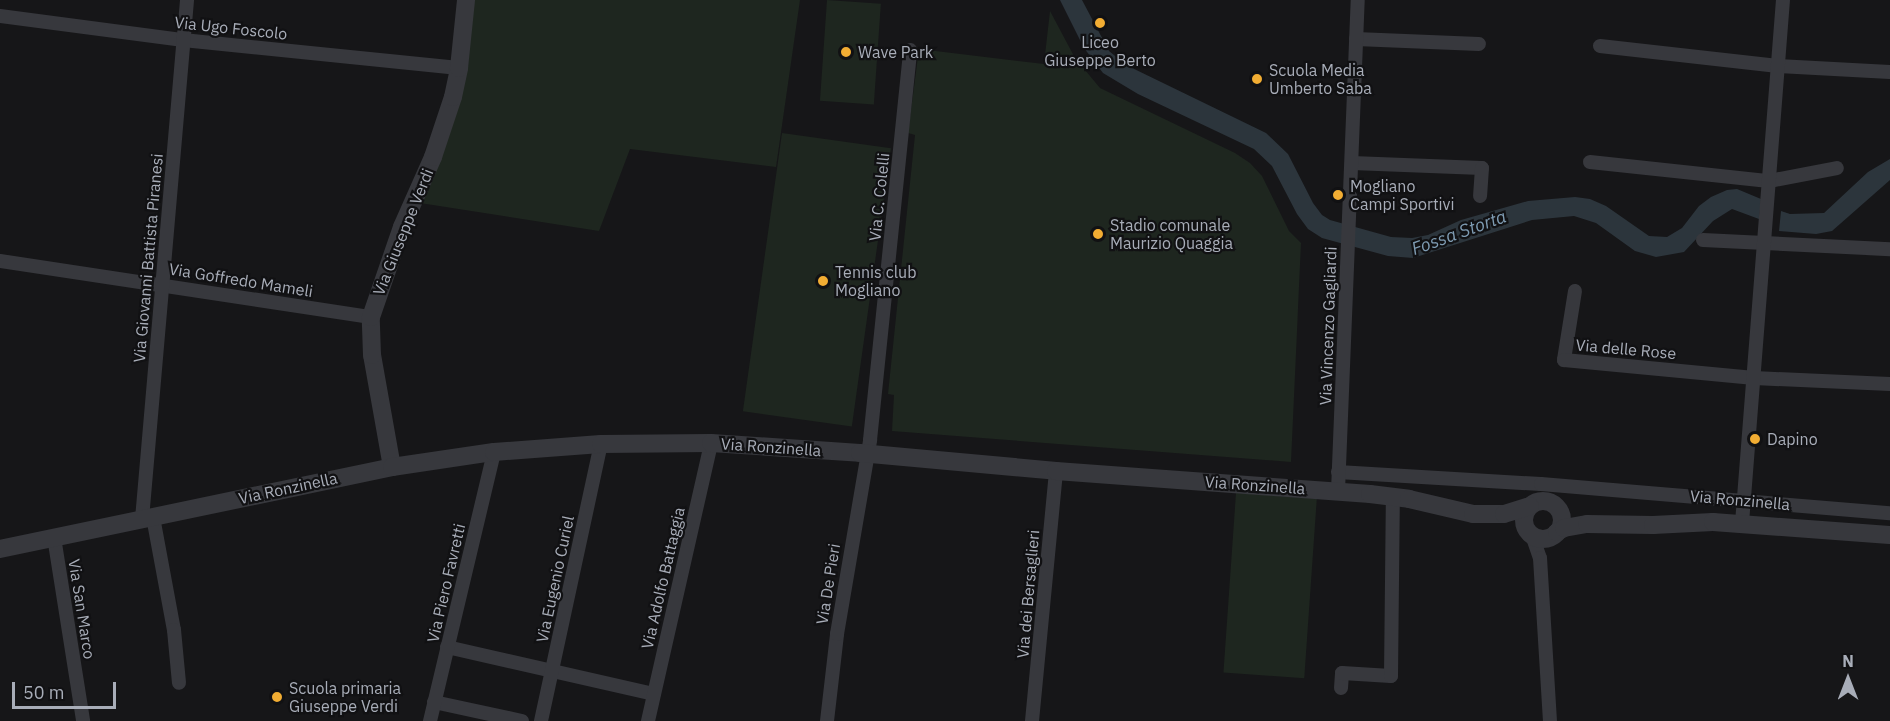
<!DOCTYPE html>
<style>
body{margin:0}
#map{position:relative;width:1890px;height:721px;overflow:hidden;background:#161618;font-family:"IBM Plex Sans",sans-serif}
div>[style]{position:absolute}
.green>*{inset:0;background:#1e261f;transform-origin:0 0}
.water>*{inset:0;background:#2c353c}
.minor>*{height:14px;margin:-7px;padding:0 7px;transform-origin:7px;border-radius:7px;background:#37383d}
.tertiary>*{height:18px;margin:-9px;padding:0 9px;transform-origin:9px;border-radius:9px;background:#37383d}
.tertiary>.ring{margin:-9px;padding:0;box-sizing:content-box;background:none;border:18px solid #37383d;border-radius:50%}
.dots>*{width:16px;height:16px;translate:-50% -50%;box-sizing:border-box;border:3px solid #111113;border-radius:50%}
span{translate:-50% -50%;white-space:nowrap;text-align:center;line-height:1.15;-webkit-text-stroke:4.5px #111113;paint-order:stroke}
.street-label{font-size:16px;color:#a8adb8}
.poi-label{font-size:16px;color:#a8adb8}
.left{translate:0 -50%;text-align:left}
.water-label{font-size:18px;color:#7f9cb3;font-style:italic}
.north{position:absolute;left:1818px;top:649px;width:60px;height:60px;-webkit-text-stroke:4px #111113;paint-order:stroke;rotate:0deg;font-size:16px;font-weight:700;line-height:24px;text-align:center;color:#a8adb8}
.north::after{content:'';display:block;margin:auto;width:21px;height:27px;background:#a8adb8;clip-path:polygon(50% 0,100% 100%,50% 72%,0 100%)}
.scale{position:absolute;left:12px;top:682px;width:104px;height:27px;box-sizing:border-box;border:3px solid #a8adb8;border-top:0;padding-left:8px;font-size:18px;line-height:21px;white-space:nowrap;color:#a8adb8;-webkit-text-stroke:4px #111113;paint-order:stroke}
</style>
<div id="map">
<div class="green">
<i style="clip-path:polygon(474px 0,800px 0,776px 167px,630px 149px,599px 231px,420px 203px)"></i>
<i style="left:827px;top:0;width:54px;height:101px;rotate:4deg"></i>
<i style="clip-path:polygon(1050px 11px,1075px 58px,1100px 88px,1235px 153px,1250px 163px,1262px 176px,1289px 231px,1301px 243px,1291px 462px,892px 431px,894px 395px,888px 394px,915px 135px,908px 133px,919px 49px,1044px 64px)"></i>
<i style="left:782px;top:133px;width:110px;height:281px;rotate:8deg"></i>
<i style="left:1236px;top:493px;width:81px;height:180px;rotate:4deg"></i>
</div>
<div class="water">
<i style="clip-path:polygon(1060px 0,1082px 0,1109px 51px,1126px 65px,1266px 133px,1288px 154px,1313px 203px,1322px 215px,1330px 220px,1391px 237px,1412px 238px,1428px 235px,1461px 220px,1528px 201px,1575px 197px,1590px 199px,1606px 206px,1649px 236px,1667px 237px,1682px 228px,1699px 206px,1711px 197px,1727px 190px,1737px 189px,1761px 199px,1759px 219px,1732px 209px,1713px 221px,1684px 252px,1656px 257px,1635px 251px,1596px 223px,1574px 216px,1532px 220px,1413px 258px,1388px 256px,1322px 238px,1308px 229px,1297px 214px,1272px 166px,1254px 149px,1138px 94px,1103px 73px,1084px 48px)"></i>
<i style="clip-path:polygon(1890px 159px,1890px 180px,1832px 231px,1816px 234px,1779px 231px,1781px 211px,1790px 214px,1824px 213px,1868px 172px)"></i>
</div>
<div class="minor">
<i style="left:0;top:16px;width:185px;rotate:7.5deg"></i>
<i style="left:183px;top:40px;width:277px;rotate:5.8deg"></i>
<i style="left:1356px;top:39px;width:123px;rotate:2.3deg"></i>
<i style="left:1600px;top:46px;width:179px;rotate:6.4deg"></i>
<i style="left:1778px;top:66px;width:112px;rotate:3.1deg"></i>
<i style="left:1590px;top:162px;width:180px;rotate:6.1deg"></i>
<i style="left:1769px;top:181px;width:69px;rotate:-10.8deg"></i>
<i style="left:1352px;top:163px;width:130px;rotate:2.2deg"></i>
<i style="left:1482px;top:168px;width:28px;rotate:94deg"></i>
<i style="left:1703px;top:240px;width:187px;rotate:2.8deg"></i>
<i style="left:0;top:261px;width:375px;rotate:8.6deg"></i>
<i style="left:1575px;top:291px;width:70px;rotate:99.1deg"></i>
<i style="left:1564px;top:360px;width:191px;rotate:5.4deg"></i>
<i style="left:1754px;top:378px;width:136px;rotate:2.5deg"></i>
<i style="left:1338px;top:472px;width:203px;rotate:3.4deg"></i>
<i style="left:1541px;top:484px;width:350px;rotate:4.8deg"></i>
<i style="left:1338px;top:491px;width:491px;rotate:-87.7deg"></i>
<i style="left:153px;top:517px;width:115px;rotate:79.5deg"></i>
<i style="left:174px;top:630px;width:53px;rotate:84.6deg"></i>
<i style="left:142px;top:519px;width:521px;rotate:-85.04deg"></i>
<i style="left:1742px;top:523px;width:525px;rotate:-85.52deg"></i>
<i style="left:1532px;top:535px;width:24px;rotate:71deg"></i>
<i style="left:1540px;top:558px;width:163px;rotate:86.5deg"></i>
<i style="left:54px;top:537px;width:186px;rotate:81deg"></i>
<i style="left:447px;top:647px;width:212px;rotate:12.8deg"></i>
<i style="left:1341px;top:688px;width:15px;rotate:-86deg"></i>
<i style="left:1342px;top:673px;width:49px;rotate:3.5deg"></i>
<i style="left:1391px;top:676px;width:180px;rotate:-89.4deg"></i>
<i style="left:434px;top:702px;width:90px;rotate:12.2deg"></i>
<i style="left:430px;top:721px;width:277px;rotate:-76.6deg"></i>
<i style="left:541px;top:721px;width:283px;rotate:-77.8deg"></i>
<i style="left:648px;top:721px;width:285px;rotate:-77.2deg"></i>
<i style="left:827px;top:721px;width:88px;rotate:-83.4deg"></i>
<i style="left:837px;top:634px;width:197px;rotate:-80.3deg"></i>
<i style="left:870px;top:440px;width:392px;rotate:-84.1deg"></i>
<i style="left:1032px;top:721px;width:251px;rotate:-84.5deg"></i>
</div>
<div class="tertiary">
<i style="left:392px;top:467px;width:114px;rotate:-100.1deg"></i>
<i style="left:372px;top:355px;width:38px;rotate:-92deg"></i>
<i style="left:371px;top:317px;width:95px;rotate:-71deg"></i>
<i style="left:402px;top:227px;width:77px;rotate:-66.1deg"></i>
<i style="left:433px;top:157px;width:63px;rotate:-71.6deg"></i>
<i style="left:453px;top:97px;width:30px;rotate:-78deg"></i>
<i style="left:459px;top:68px;width:68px;rotate:-84.1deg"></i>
<i class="ring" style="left:1524px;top:501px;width:20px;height:20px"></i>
<i style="left:1557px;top:532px;width:8px;rotate:-30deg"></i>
<i style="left:1564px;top:528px;width:23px;rotate:-10deg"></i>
<i style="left:1587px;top:524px;width:66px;rotate:0.9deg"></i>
<i style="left:1653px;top:525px;width:60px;rotate:-2.9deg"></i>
<i style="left:1713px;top:522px;width:177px;rotate:4.2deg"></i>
<i style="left:0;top:549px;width:400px;rotate:-11.8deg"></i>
<i style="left:392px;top:467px;width:103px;rotate:-8.4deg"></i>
<i style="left:494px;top:452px;width:107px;rotate:-4.3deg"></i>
<i style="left:601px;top:444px;width:110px;rotate:-0.5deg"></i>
<i style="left:711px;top:443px;width:149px;rotate:3.8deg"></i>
<i style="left:860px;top:453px;width:197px;rotate:5.2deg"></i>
<i style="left:1056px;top:471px;width:315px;rotate:4.2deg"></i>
<i style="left:1370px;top:494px;width:39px;rotate:7deg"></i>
<i style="left:1409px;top:499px;width:66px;rotate:13.2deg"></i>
<i style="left:1473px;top:514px;width:31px"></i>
<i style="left:1504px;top:514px;width:27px;rotate:-17deg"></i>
</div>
<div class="dots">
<i style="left:1100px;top:23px;background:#f2ad33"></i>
<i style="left:846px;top:52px;background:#f2ad33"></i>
<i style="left:1257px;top:79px;background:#f2ad33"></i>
<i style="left:1338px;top:195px;background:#f2ad33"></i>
<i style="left:1098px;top:234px;background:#f2ad33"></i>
<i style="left:823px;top:281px;background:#f2ad33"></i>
<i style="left:1755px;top:439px;background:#f2ad33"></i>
<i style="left:277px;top:697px;background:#f2ad33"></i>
</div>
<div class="street-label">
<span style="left:231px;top:28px;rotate:6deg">Via Ugo Foscolo</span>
<span style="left:879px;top:197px;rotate:-84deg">Via C. Colelli</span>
<span style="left:403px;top:232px;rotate:-68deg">Via Giuseppe Verdi</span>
<span style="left:148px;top:258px;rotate:-85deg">Via Giovanni Battista Piranesi</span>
<span style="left:241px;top:280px;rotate:9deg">Via Goffredo Mameli</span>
<span style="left:1328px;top:326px;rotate:-88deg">Via Vincenzo Gagliardi</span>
<span style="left:1626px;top:349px;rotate:5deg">Via delle Rose</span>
<span style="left:771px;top:447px;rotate:4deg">Via Ronzinella</span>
<span style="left:1255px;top:485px;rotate:4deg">Via Ronzinella</span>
<span style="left:288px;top:488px;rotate:-12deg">Via Ronzinella</span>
<span style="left:1740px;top:500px;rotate:5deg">Via Ronzinella</span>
<span style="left:663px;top:578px;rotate:-77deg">Via Adolfo Battaggia</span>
<span style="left:555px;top:579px;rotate:-78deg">Via Eugenio Curiel</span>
<span style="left:446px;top:583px;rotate:-77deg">Via Piero Favretti</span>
<span style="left:828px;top:584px;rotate:-81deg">Via De Pieri</span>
<span style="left:1028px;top:594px;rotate:-85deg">Via dei Bersaglieri</span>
<span style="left:82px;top:609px;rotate:81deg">Via San Marco</span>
</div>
<div class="poi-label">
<span style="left:1100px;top:51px">Liceo<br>Giuseppe Berto</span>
<span class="left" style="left:858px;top:52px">Wave Park</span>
<span class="left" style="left:1269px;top:79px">Scuola Media<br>Umberto Saba</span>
<span class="left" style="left:1350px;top:195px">Mogliano<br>Campi Sportivi</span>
<span class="left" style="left:1110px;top:234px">Stadio comunale<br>Maurizio Quaggia</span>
<span class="left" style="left:835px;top:281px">Tennis club<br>Mogliano</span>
<span class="left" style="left:1767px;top:439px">Dapino</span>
<span class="left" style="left:289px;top:697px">Scuola primaria<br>Giuseppe Verdi</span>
</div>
<div class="water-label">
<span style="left:1459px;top:233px;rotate:-20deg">Fossa Storta</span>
</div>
<div class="north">N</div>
<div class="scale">50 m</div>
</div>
